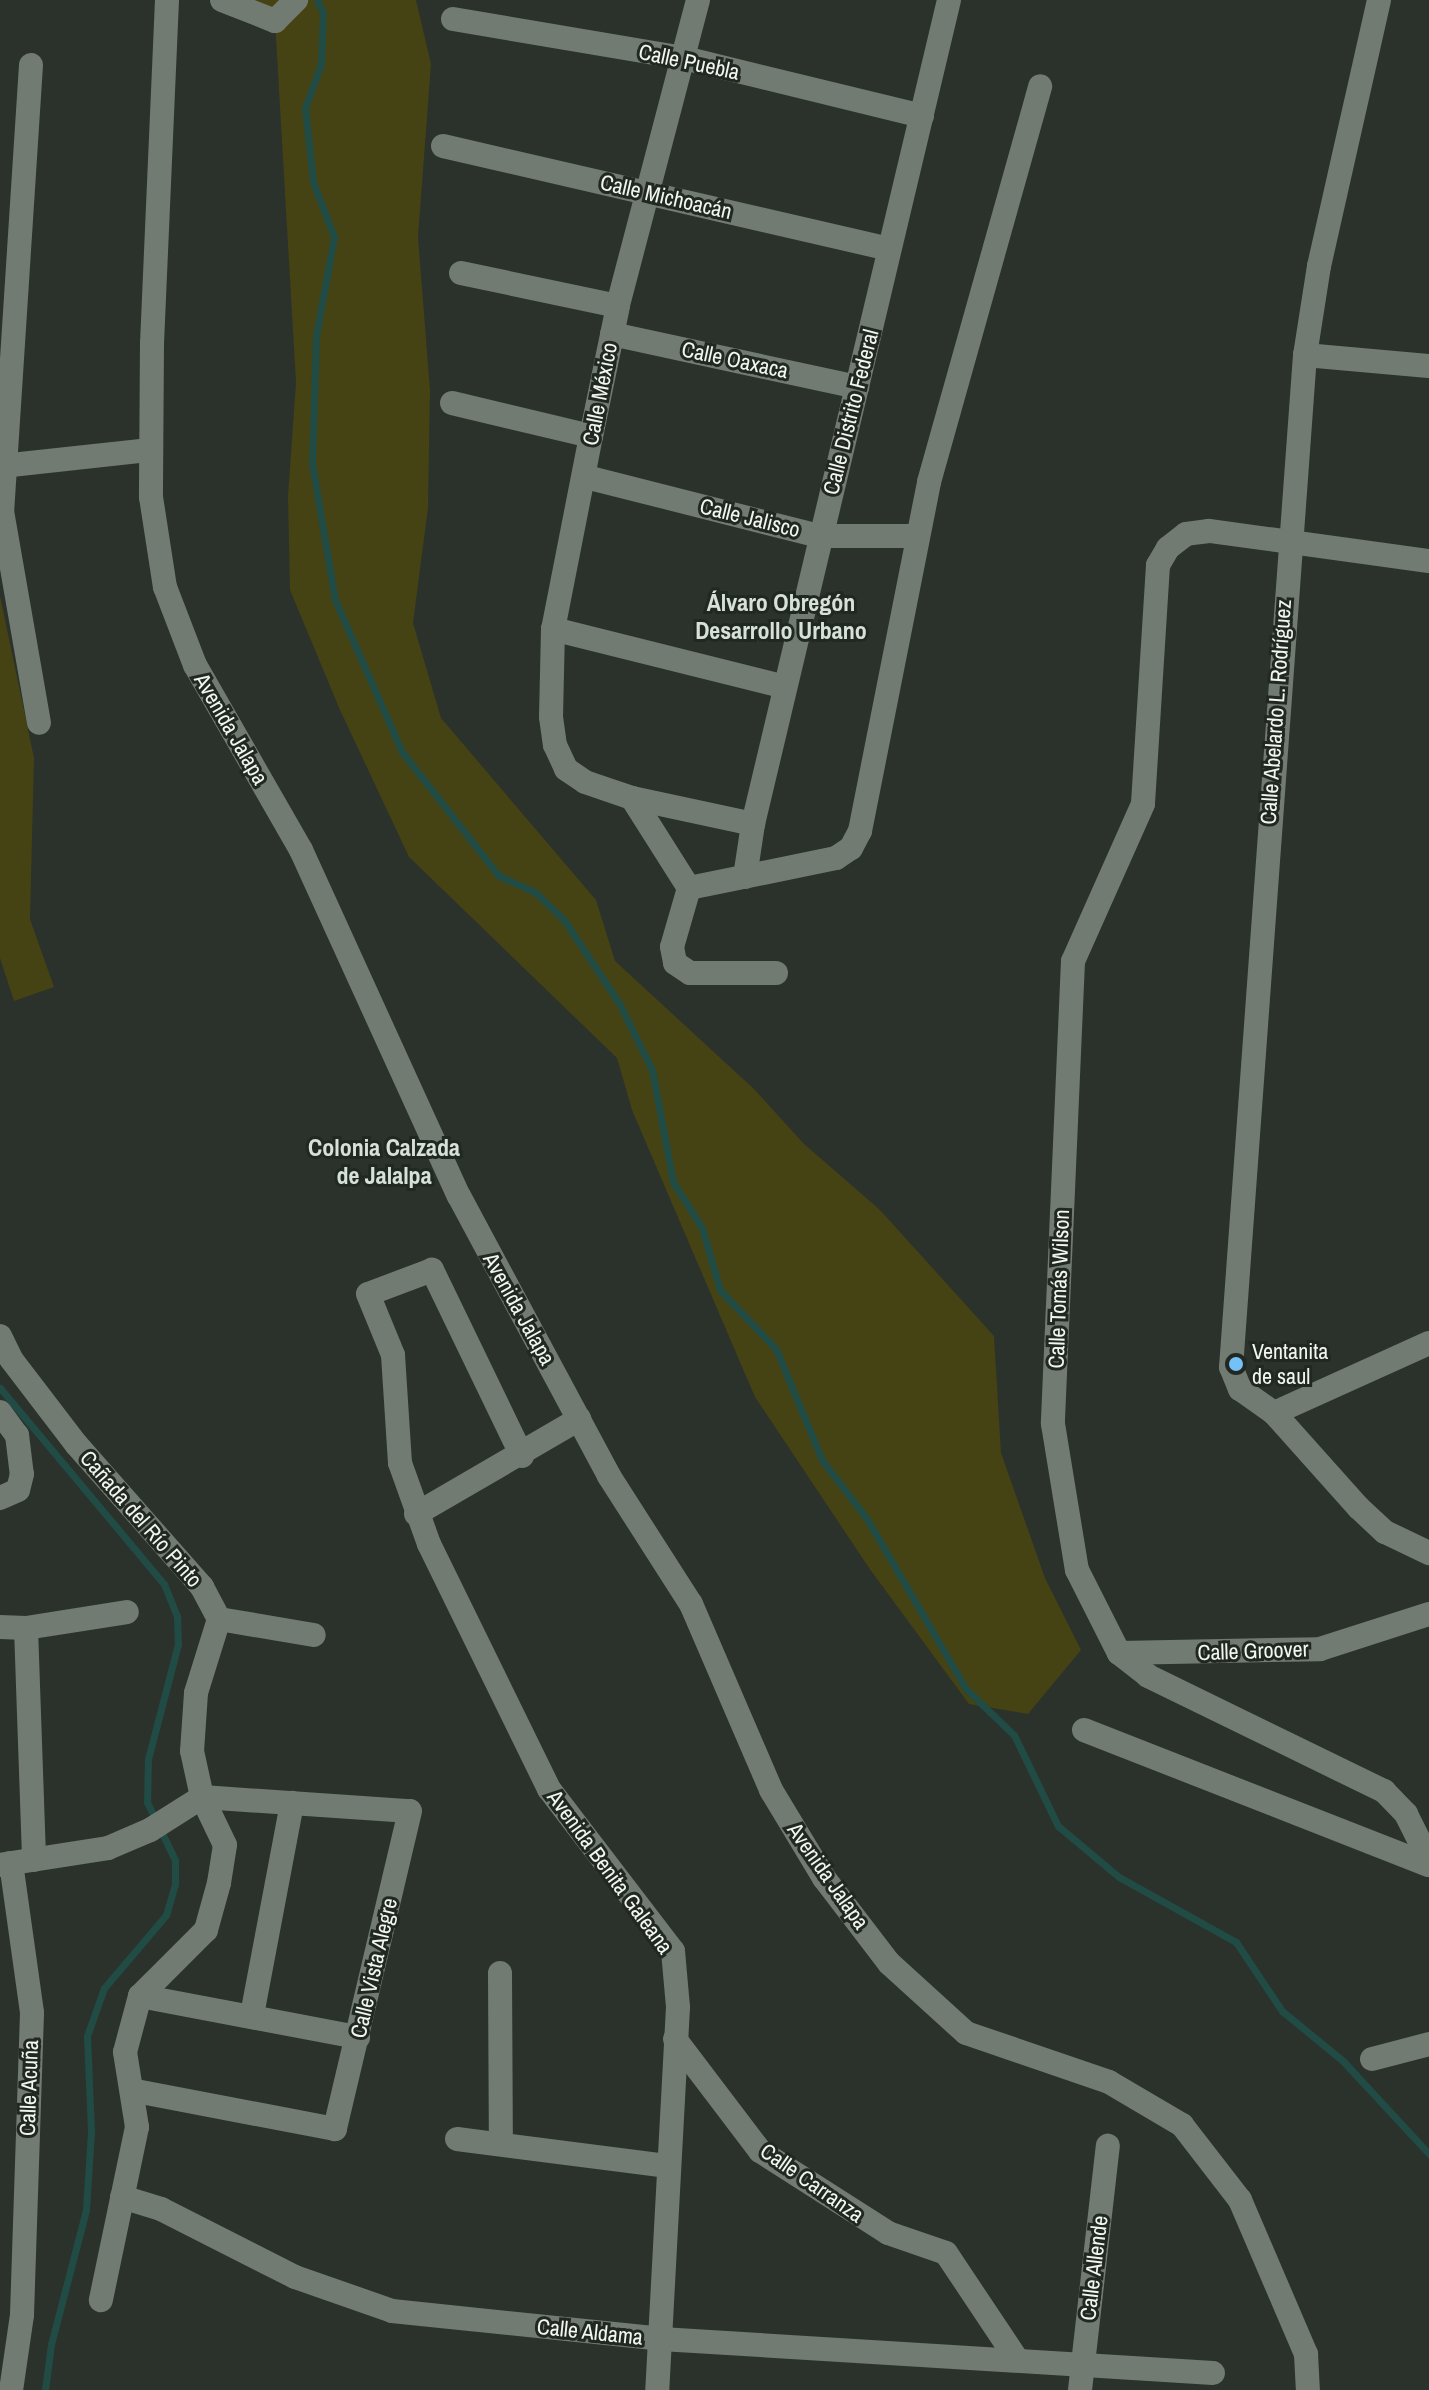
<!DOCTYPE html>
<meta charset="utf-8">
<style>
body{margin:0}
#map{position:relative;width:1429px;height:2390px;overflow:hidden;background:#2b322b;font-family:"Archivo Narrow",sans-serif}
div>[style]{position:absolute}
.green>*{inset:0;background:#454214}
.stream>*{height:7px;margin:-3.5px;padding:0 3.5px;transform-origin:3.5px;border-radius:3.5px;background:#204c45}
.minor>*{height:24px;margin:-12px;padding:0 12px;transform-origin:12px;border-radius:12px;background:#727b72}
.dots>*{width:22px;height:22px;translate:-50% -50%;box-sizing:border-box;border:4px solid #212821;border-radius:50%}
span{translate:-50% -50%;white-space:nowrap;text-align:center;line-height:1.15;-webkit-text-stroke:6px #212821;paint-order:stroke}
.street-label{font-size:22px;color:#f1f6f1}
.poi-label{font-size:22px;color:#f1f6f1}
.left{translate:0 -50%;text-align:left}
.neighbourhood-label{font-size:24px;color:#d7e1d7;font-weight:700}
</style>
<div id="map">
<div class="green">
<i style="clip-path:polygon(242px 0,416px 0,431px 64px,418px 237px,430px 390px,428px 508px,413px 623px,441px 718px,596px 900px,615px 961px,754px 1089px,803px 1143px,880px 1210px,994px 1336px,1001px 1453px,1045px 1578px,1081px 1650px,1028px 1714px,969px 1704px,869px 1568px,755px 1397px,632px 1110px,617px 1058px,409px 857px,340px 710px,290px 590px,288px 496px,296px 382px,275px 21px)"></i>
<i style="clip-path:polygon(0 596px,34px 758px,30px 919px,54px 987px,14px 1001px,0 958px)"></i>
</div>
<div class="stream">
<i style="left:317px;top:0;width:14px;rotate:65deg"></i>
<i style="left:323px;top:13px;width:51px;rotate:92.2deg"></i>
<i style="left:321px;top:64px;width:47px;rotate:110deg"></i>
<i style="left:305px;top:108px;width:74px;rotate:83.8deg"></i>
<i style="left:313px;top:182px;width:59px;rotate:69.1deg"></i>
<i style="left:334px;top:237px;width:101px;rotate:100.3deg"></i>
<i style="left:316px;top:336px;width:127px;rotate:91.8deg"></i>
<i style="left:312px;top:463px;width:139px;rotate:80.5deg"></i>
<i style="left:335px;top:600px;width:166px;rotate:66.2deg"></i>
<i style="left:402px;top:752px;width:157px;rotate:52deg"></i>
<i style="left:499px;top:876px;width:39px;rotate:24deg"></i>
<i style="left:535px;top:892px;width:40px;rotate:44deg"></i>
<i style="left:564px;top:920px;width:100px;rotate:56.5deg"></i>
<i style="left:619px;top:1003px;width:75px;rotate:63.8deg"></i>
<i style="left:652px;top:1070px;width:114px;rotate:79.4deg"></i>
<i style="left:673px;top:1182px;width:54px;rotate:57.8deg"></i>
<i style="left:702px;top:1228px;width:65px;rotate:73.8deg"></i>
<i style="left:720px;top:1290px;width:81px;rotate:46.5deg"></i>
<i style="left:776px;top:1349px;width:120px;rotate:67.5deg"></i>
<i style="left:822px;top:1460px;width:74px;rotate:52.7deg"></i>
<i style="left:867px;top:1519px;width:197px;rotate:59.8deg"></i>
<i style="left:966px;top:1689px;width:66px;rotate:43.8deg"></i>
<i style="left:1014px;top:1735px;width:101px;rotate:64.2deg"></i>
<i style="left:1058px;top:1826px;width:80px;rotate:39.9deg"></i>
<i style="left:1119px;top:1877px;width:134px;rotate:29.1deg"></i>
<i style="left:1236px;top:1942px;width:83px;rotate:56.3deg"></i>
<i style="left:1282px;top:2011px;width:79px;rotate:39.3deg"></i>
<i style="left:1343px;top:2061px;width:127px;rotate:47.2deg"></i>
<i style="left:0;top:1388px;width:256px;rotate:50.1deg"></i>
<i style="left:164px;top:1584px;width:35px;rotate:68deg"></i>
<i style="left:177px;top:1617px;width:27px;rotate:88deg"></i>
<i style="left:178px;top:1644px;width:119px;rotate:104.6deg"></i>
<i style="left:148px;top:1759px;width:43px;rotate:91.3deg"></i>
<i style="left:147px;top:1802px;width:64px;rotate:64.2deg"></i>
<i style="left:175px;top:1860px;width:24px;rotate:90deg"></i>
<i style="left:175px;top:1884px;width:32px;rotate:106deg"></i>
<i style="left:166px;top:1915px;width:96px;rotate:130.3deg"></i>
<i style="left:104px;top:1988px;width:51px;rotate:109.5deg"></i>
<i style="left:87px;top:2036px;width:96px;rotate:87.6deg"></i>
<i style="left:91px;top:2132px;width:78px;rotate:93.7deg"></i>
<i style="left:86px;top:2210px;width:138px;rotate:104.6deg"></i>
<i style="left:51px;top:2344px;width:46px;rotate:97.4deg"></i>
</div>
<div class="minor">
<i style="left:167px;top:0;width:343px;rotate:92.5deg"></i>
<i style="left:152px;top:343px;width:154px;rotate:90.4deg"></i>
<i style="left:151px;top:497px;width:91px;rotate:81.2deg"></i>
<i style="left:165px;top:587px;width:84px;rotate:69deg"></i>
<i style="left:195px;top:665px;width:213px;rotate:60.2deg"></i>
<i style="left:301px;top:850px;width:380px;rotate:65.5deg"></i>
<i style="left:459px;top:1196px;width:318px;rotate:61.8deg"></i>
<i style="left:609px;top:1476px;width:152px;rotate:57.4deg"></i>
<i style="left:691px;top:1604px;width:202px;rotate:66.7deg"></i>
<i style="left:771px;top:1790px;width:103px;rotate:58.9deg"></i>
<i style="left:824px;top:1878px;width:107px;rotate:52.6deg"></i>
<i style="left:889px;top:1963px;width:104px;rotate:42.3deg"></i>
<i style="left:966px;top:2033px;width:151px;rotate:18.9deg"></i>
<i style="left:1109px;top:2082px;width:85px;rotate:30.5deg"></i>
<i style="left:1182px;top:2125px;width:95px;rotate:52.3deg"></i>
<i style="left:1240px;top:2200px;width:168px;rotate:66.8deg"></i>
<i style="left:1306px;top:2354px;width:36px;rotate:87deg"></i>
<i style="left:222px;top:0;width:57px;rotate:21.6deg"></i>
<i style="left:275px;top:21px;width:30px;rotate:-45deg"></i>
<i style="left:698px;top:0;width:316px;rotate:104.7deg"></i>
<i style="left:618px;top:306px;width:133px;rotate:101.7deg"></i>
<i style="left:591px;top:436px;width:197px;rotate:101.1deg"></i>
<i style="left:553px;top:629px;width:88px;rotate:91.3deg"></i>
<i style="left:551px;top:717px;width:28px;rotate:82deg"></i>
<i style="left:555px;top:745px;width:26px;rotate:65deg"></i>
<i style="left:566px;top:769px;width:23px;rotate:34deg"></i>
<i style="left:585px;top:782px;width:50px;rotate:18.8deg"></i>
<i style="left:632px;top:798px;width:124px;rotate:12.1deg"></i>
<i style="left:1379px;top:0;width:273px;rotate:102.7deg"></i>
<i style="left:1319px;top:266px;width:90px;rotate:98.9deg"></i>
<i style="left:1305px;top:355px;width:1015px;rotate:94.18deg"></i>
<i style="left:1231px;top:1367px;width:24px;rotate:68deg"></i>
<i style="left:1240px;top:1389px;width:42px;rotate:35.2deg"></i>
<i style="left:1274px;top:1413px;width:127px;rotate:48.2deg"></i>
<i style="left:1359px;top:1508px;width:35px;rotate:43deg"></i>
<i style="left:1385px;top:1532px;width:49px;rotate:25.5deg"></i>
<i style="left:453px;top:19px;width:234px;rotate:9.6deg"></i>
<i style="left:684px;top:58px;width:245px;rotate:13.7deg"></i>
<i style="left:31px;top:65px;width:447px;rotate:93.7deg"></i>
<i style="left:2px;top:511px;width:215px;rotate:80.1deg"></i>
<i style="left:443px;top:146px;width:458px;rotate:13deg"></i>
<i style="left:461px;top:273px;width:160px;rotate:11.9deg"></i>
<i style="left:612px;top:334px;width:251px;rotate:12.2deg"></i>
<i style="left:1305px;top:355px;width:124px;rotate:5.1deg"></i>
<i style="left:452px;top:403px;width:143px;rotate:13.4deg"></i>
<i style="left:2px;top:466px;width:149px;rotate:-6.2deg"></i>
<i style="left:586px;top:477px;width:241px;rotate:14.2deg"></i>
<i style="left:820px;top:536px;width:97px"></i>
<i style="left:1429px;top:561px;width:222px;rotate:-172.2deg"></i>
<i style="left:1209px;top:531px;width:23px;rotate:173deg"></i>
<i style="left:1186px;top:534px;width:23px;rotate:142deg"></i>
<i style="left:1168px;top:548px;width:20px;rotate:120deg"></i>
<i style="left:1158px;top:565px;width:239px;rotate:93.6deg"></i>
<i style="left:1143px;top:804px;width:172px;rotate:114deg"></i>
<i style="left:1073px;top:961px;width:463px;rotate:92.5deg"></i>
<i style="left:1053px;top:1424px;width:148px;rotate:80.7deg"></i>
<i style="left:1077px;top:1570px;width:93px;rotate:63.2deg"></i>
<i style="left:1119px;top:1653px;width:37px;rotate:38deg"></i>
<i style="left:1148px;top:1676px;width:263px;rotate:26deg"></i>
<i style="left:1384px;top:1791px;width:32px;rotate:46deg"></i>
<i style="left:1406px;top:1814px;width:51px;rotate:63.4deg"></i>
<i style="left:553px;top:629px;width:239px;rotate:14deg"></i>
<i style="left:632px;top:798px;width:107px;rotate:57.7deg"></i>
<i style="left:745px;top:877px;width:54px;rotate:-81.4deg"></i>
<i style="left:753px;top:824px;width:847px;rotate:-76.62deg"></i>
<i style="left:689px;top:888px;width:150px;rotate:-11.5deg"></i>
<i style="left:836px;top:858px;width:18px;rotate:-34deg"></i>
<i style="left:851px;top:848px;width:19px;rotate:-62deg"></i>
<i style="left:860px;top:831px;width:356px;rotate:-78.8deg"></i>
<i style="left:929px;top:482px;width:411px;rotate:-74.3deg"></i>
<i style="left:689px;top:888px;width:61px;rotate:106.1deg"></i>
<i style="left:672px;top:947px;width:16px;rotate:79deg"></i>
<i style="left:675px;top:963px;width:18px;rotate:34deg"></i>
<i style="left:690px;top:973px;width:86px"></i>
<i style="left:0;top:1336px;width:25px;rotate:64deg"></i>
<i style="left:11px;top:1359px;width:107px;rotate:52.6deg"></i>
<i style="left:76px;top:1444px;width:191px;rotate:48.6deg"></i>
<i style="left:202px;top:1587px;width:36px;rotate:62deg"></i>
<i style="left:219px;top:1619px;width:77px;rotate:107.3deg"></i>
<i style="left:196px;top:1693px;width:58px;rotate:93.9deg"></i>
<i style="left:192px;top:1751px;width:47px;rotate:77.7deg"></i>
<i style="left:202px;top:1797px;width:53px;rotate:64.4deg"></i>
<i style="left:225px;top:1845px;width:38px;rotate:99deg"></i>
<i style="left:219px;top:1883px;width:49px;rotate:105.5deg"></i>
<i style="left:206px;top:1930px;width:93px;rotate:135deg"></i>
<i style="left:140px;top:1996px;width:58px;rotate:105deg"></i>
<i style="left:125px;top:2052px;width:76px;rotate:80.9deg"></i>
<i style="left:137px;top:2127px;width:177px;rotate:101.8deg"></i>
<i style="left:0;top:1412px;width:29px;rotate:54deg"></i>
<i style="left:17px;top:1435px;width:39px;rotate:83deg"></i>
<i style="left:22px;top:1474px;width:16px;rotate:104deg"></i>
<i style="left:18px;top:1490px;width:20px;rotate:156deg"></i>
<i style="left:1274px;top:1413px;width:170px;rotate:-24.3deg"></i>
<i style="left:522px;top:1456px;width:207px;rotate:-115.8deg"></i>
<i style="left:432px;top:1270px;width:68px;rotate:159.4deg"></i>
<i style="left:368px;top:1294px;width:66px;rotate:67.7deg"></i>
<i style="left:393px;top:1355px;width:108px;rotate:86.3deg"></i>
<i style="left:400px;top:1463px;width:86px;rotate:70.3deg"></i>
<i style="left:429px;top:1544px;width:273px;rotate:63.9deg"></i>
<i style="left:549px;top:1789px;width:204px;rotate:52.6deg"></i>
<i style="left:673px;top:1951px;width:56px;rotate:84.9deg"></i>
<i style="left:678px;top:2007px;width:384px;rotate:93.1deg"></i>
<i style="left:416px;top:1514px;width:189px;rotate:-30.2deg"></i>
<i style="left:219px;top:1619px;width:96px;rotate:9.6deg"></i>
<i style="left:0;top:1627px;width:26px;rotate:2deg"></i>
<i style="left:26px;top:1628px;width:102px;rotate:-9deg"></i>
<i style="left:26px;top:1628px;width:232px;rotate:88deg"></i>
<i style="left:1119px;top:1653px;width:201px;rotate:-1.1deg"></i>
<i style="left:1320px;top:1649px;width:114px;rotate:-17.8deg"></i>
<i style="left:1084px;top:1730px;width:370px;rotate:21.4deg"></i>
<i style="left:11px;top:1863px;width:151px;rotate:82deg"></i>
<i style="left:32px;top:2013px;width:302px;rotate:91.9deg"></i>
<i style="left:22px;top:2315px;width:76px;rotate:98.3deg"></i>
<i style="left:0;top:1865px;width:109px;rotate:-8.9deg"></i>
<i style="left:108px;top:1848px;width:46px;rotate:-23.2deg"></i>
<i style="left:150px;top:1830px;width:62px;rotate:-32.4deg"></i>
<i style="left:202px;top:1797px;width:208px;rotate:3.9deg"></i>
<i style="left:410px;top:1811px;width:327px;rotate:103.3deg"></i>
<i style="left:335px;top:2129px;width:204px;rotate:-169.2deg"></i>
<i style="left:500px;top:1973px;width:171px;rotate:89.7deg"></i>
<i style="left:140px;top:1996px;width:222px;rotate:10.7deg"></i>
<i style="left:252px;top:2015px;width:216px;rotate:-79.3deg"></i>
<i style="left:675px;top:2039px;width:141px;rotate:52.8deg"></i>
<i style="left:760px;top:2151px;width:152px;rotate:32.6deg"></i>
<i style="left:888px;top:2233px;width:61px;rotate:19deg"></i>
<i style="left:946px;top:2253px;width:126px;rotate:56.3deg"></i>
<i style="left:1372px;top:2059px;width:59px;rotate:-14.7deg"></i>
<i style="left:457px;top:2139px;width:213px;rotate:7.3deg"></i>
<i style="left:122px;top:2197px;width:41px;rotate:17.1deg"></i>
<i style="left:161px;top:2209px;width:150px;rotate:26.9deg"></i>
<i style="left:295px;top:2277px;width:103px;rotate:19.3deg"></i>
<i style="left:392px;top:2311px;width:270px;rotate:5.9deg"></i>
<i style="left:661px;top:2339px;width:553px;rotate:3.52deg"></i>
<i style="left:1080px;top:2390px;width:246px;rotate:-83.5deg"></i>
</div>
<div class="dots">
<i style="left:1236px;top:1364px;background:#73c1f6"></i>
</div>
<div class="street-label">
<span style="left:689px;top:62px;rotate:12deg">Calle Puebla</span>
<span style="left:666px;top:197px;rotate:13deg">Calle Michoacán</span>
<span style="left:735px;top:360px;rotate:12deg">Calle Oaxaca</span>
<span style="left:600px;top:394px;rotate:-79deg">Calle México</span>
<span style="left:851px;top:412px;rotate:-76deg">Calle Distrito Federal</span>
<span style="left:750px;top:518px;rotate:14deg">Calle Jalisco</span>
<span style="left:1276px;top:712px;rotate:-86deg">Calle Abelardo L. Rodríguez</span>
<span style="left:231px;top:729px;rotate:60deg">Avenida Jalapa</span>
<span style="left:1059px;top:1289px;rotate:-88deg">Calle Tomás Wilson</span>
<span style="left:519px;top:1309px;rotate:61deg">Avenida Jalapa</span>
<span style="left:141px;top:1519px;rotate:49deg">Cañada del Río Pinto</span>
<span style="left:1253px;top:1651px;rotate:-2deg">Calle Groover</span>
<span style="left:610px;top:1872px;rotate:54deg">Avenida Benita Galeana</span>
<span style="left:828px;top:1876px;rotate:55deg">Avenida Jalapa</span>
<span style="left:374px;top:1968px;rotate:-77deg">Calle Vista Alegre</span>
<span style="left:29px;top:2088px;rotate:-88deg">Calle Acuña</span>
<span style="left:812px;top:2183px;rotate:35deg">Calle Carranza</span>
<span style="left:1094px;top:2268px;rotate:-83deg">Calle Allende</span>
<span style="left:590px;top:2332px;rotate:6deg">Calle Aldama</span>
</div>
<div class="poi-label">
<span class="left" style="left:1252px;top:1364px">Ventanita<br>de saul</span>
</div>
<div class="neighbourhood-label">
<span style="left:781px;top:617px">Álvaro Obregón<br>Desarrollo Urbano</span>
<span style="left:384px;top:1162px">Colonia Calzada<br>de Jalalpa</span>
</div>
</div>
